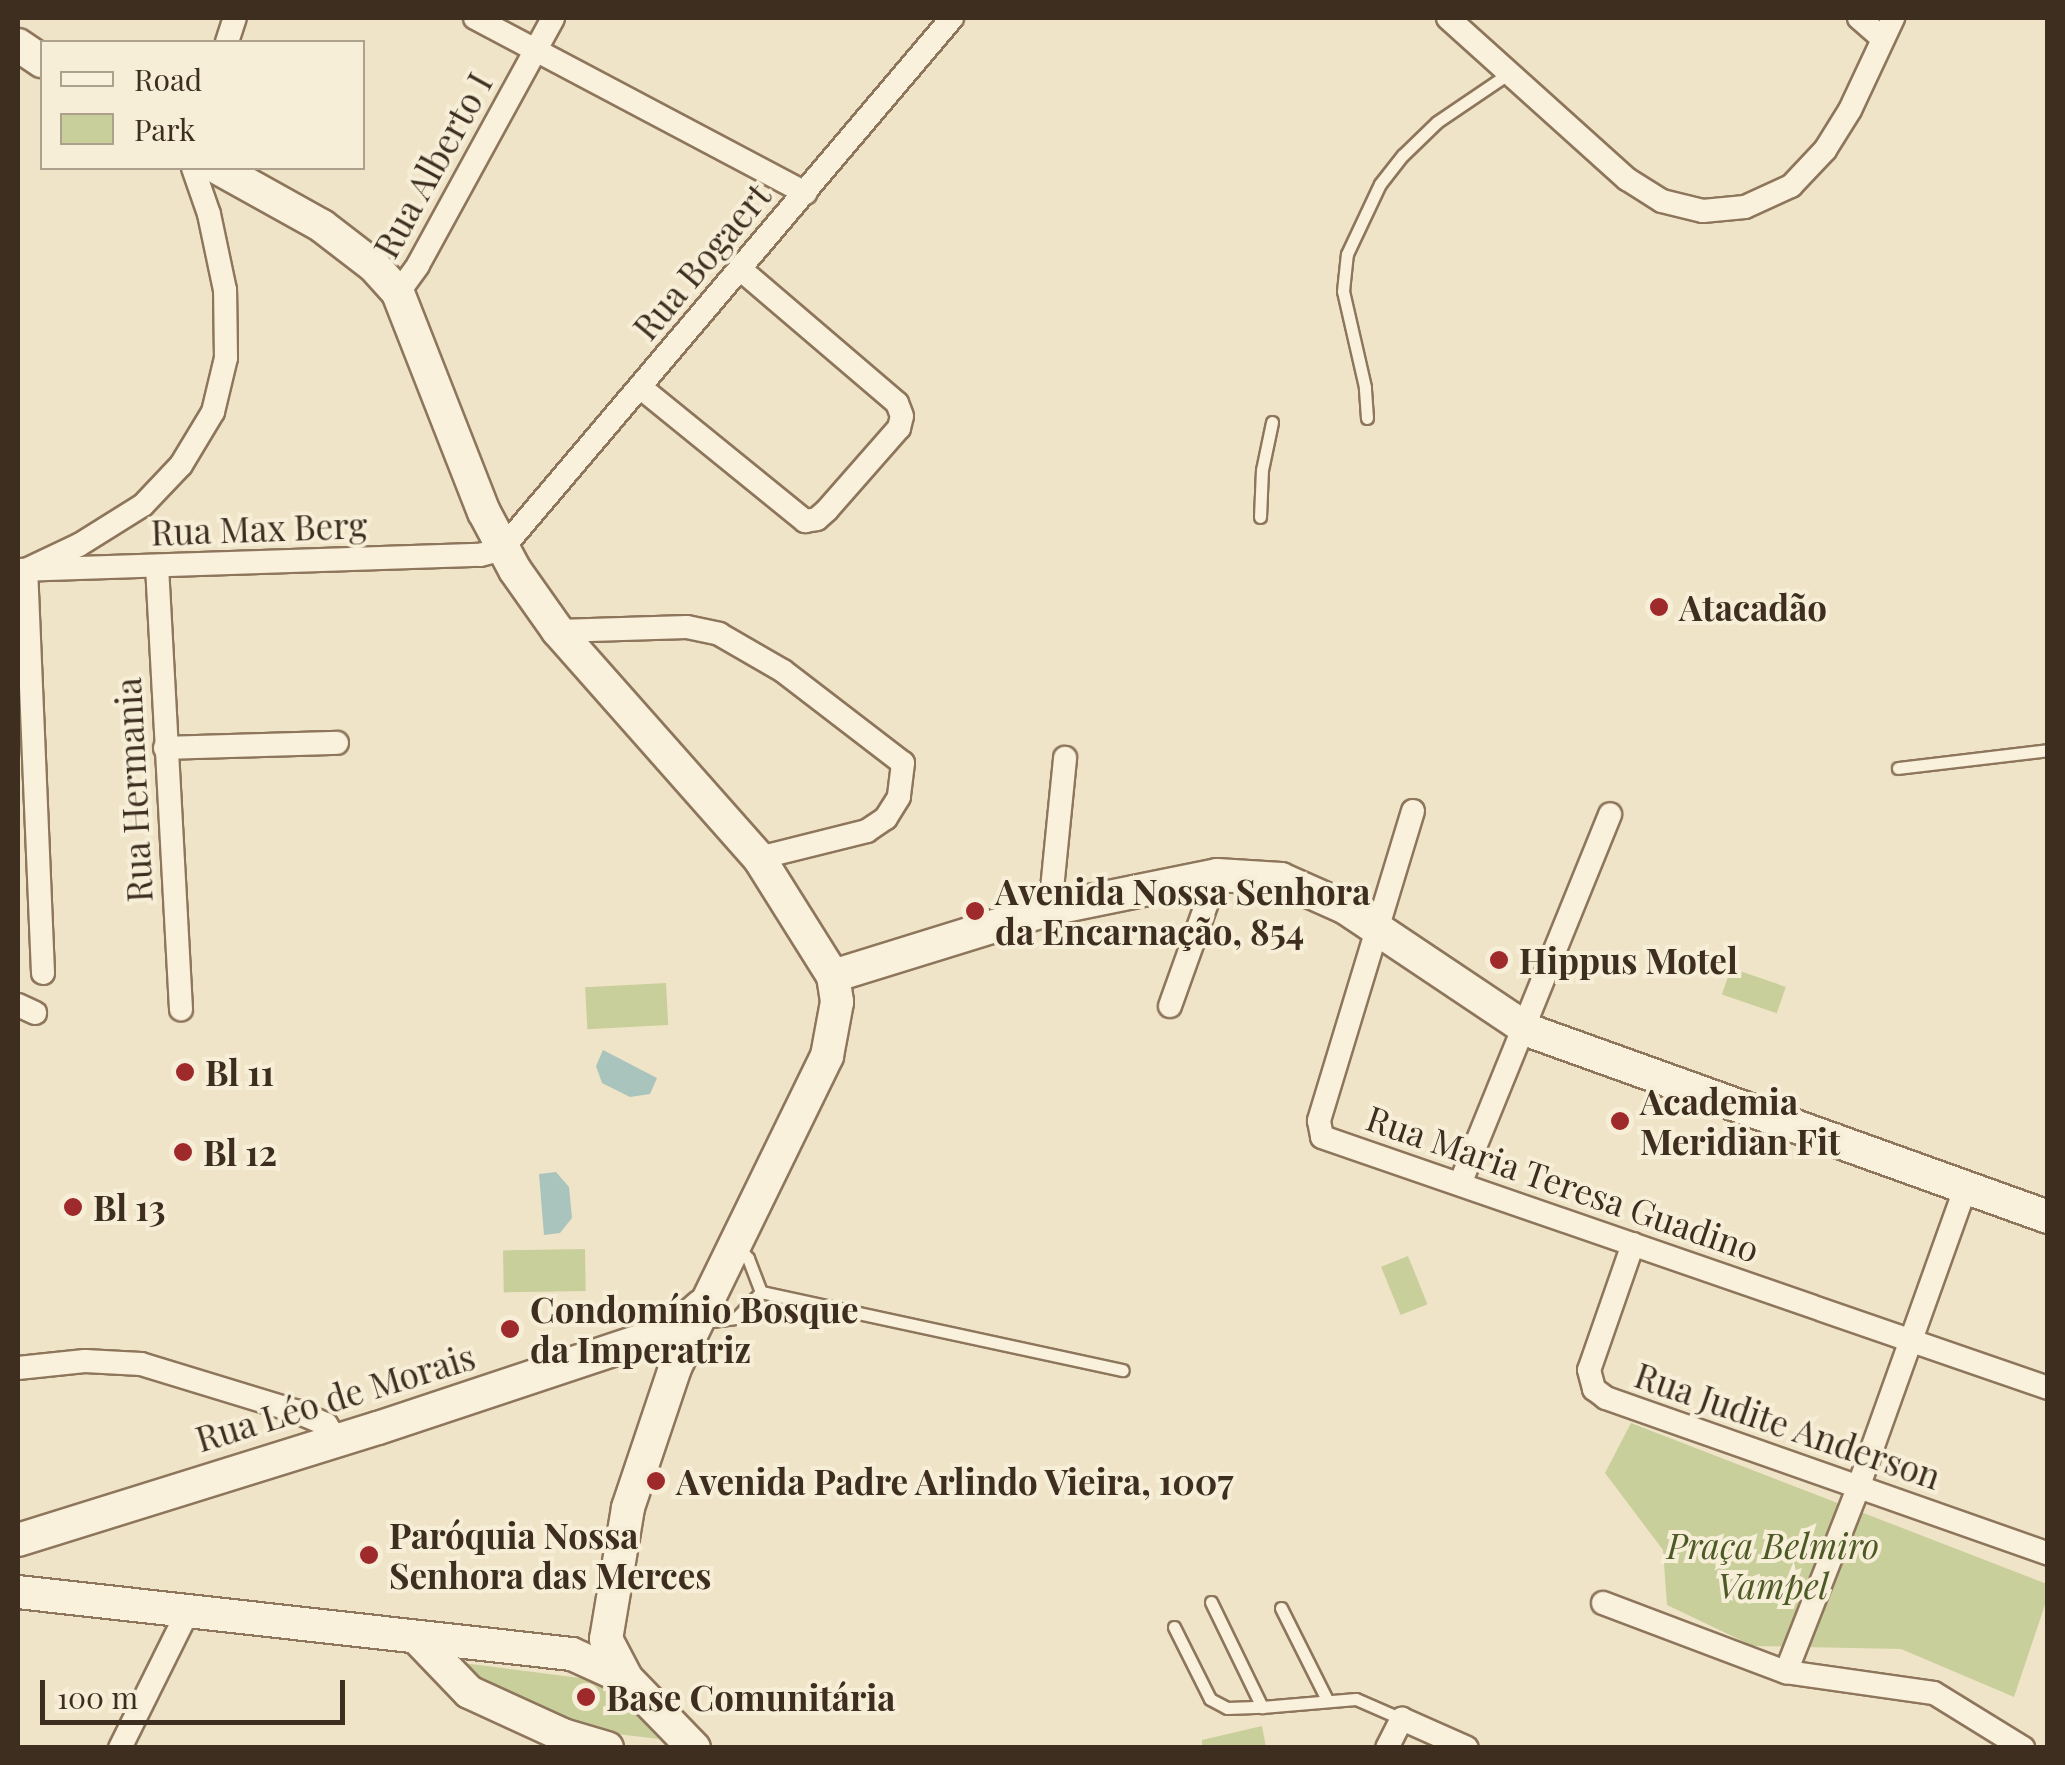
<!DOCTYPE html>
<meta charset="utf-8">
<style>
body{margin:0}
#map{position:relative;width:2065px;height:1765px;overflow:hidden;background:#f0e4c8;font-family:"Playfair Display",serif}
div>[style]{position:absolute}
.green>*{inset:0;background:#c9cf9b;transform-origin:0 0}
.water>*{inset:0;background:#a9c4bc}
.roads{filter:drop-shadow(2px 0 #8d765c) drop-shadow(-2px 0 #8d765c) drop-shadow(0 2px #8d765c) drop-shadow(0 -2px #8d765c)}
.lane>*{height:11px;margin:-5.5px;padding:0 5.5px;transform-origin:5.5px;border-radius:5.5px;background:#faf1dc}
.street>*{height:22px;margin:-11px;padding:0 11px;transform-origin:11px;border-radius:11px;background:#faf1dc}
.secondary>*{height:32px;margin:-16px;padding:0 16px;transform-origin:16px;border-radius:16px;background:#faf1dc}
.dots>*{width:28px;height:28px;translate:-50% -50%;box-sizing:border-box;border:5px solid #f7eed8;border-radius:50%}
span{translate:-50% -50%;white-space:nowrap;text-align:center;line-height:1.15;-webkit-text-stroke:8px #f7eed8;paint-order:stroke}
.street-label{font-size:35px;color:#3d2e20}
.poi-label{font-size:35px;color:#3d2e20;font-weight:700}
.left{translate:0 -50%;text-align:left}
.park-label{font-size:35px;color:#4d5a26;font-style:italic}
.frame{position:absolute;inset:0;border:20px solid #3d2e20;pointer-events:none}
.legend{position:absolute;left:40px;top:40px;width:325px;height:130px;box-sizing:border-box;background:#f7eed8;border:2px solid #ada18e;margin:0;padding:12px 18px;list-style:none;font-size:30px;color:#3d2e20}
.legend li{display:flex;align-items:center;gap:20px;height:50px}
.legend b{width:50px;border:2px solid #ada18e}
.scale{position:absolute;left:40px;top:1680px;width:305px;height:45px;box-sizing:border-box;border:5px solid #3d2e20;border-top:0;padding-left:12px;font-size:30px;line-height:35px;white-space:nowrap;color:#3d2e20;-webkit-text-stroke:8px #f7eed8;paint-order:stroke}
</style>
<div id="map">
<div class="green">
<i style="left:1731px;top:968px;width:58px;height:28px;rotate:19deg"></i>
<i style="left:666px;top:983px;width:42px;height:81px;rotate:87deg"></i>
<i style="left:585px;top:1249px;width:42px;height:82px;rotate:89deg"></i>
<i style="left:1408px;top:1256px;width:52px;height:29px;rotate:68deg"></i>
<i style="clip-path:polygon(1631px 1423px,2047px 1584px,2047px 1599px,2014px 1697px,1901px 1649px,1753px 1646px,1667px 1605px,1663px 1550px,1605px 1473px)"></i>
<i style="clip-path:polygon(455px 1662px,596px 1680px,610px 1688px,659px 1739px,592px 1731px,488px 1684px,455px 1667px)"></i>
<i style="clip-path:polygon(1262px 1726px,1266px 1747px,1202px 1747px,1202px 1740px)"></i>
</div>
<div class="water">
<i style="clip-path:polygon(603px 1050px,657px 1078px,650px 1094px,630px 1097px,602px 1083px,596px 1066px)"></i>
<i style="clip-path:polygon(556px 1172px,569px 1187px,572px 1218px,560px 1233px,544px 1235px,539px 1174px)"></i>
</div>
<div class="roads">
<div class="lane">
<i style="left:1367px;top:418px;width:31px;rotate:-94deg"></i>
<i style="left:1365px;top:387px;width:98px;rotate:-102.9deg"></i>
<i style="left:1343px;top:291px;width:37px;rotate:-84deg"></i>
<i style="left:1347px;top:254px;width:77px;rotate:-64.8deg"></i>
<i style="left:1380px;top:184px;width:37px;rotate:-52deg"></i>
<i style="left:1403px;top:155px;width:47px;rotate:-44.1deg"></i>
<i style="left:1437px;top:122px;width:86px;rotate:-34.1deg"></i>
<i style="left:1260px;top:517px;width:47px;rotate:-87.6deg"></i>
<i style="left:1262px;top:470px;width:49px;rotate:-78.2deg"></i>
<i style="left:1898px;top:768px;width:151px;rotate:-6.8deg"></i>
<i style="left:761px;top:1292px;width:370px;rotate:12.2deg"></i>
<i style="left:704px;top:1322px;width:32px;rotate:-7deg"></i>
<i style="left:736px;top:1318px;width:36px;rotate:-46deg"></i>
<i style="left:761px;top:1292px;width:36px;rotate:-111deg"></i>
<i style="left:748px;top:1258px;width:16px;rotate:-135deg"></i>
<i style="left:1211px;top:1602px;width:117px;rotate:64.1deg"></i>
<i style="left:1262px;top:1707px;width:94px;rotate:-4.9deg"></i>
<i style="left:1356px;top:1699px;width:50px;rotate:23.5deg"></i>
<i style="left:1281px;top:1608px;width:101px;rotate:63.4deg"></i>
<i style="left:1174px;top:1627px;width:80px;rotate:63.4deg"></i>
<i style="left:1210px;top:1699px;width:19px;rotate:28deg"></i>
<i style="left:1227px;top:1708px;width:35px;rotate:-2deg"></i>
</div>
<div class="street">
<i style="left:475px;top:18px;width:374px;rotate:27.9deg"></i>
<i style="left:1448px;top:18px;width:241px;rotate:42deg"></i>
<i style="left:1627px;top:179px;width:41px;rotate:32.2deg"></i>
<i style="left:1662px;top:201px;width:42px;rotate:13.7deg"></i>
<i style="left:1703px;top:211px;width:42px;rotate:-5.4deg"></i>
<i style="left:1745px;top:207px;width:51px;rotate:-24.5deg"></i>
<i style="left:1791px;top:186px;width:50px;rotate:-46.6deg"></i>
<i style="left:1825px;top:150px;width:47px;rotate:-58deg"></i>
<i style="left:1850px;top:110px;width:102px;rotate:-64.9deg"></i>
<i style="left:1859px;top:18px;width:30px;rotate:41deg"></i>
<i style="left:227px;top:42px;width:25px;rotate:-72deg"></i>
<i style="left:398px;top:293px;width:34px;rotate:-54deg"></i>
<i style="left:418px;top:265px;width:281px;rotate:-61.3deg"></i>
<i style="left:640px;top:387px;width:213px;rotate:39.1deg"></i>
<i style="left:805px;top:521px;width:12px;rotate:-9deg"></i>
<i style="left:817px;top:519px;width:13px;rotate:-42deg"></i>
<i style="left:827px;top:510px;width:109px;rotate:-48.7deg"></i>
<i style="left:899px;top:428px;width:12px;rotate:-76deg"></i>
<i style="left:902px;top:416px;width:14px;rotate:-111deg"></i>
<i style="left:897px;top:403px;width:206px;rotate:-139.5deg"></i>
<i style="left:157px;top:566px;width:444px;rotate:86.9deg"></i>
<i style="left:18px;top:570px;width:462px;rotate:-1.9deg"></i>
<i style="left:480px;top:555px;width:23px;rotate:-15deg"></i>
<i style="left:502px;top:549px;width:696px;rotate:-49.72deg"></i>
<i style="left:558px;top:631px;width:129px;rotate:-1.8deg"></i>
<i style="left:687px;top:627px;width:33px;rotate:12deg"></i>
<i style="left:719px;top:634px;width:74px;rotate:30deg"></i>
<i style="left:783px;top:671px;width:151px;rotate:37.5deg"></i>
<i style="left:903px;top:763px;width:34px;rotate:97deg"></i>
<i style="left:899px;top:797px;width:25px;rotate:122deg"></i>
<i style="left:886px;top:818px;width:23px;rotate:146deg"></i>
<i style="left:867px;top:831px;width:111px;rotate:166deg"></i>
<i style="left:165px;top:748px;width:172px;rotate:-1.7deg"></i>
<i style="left:1413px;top:811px;width:324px;rotate:106.9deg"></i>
<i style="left:1319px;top:1121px;width:16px;rotate:79deg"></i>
<i style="left:1322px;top:1137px;width:768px;rotate:19.07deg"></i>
<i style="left:1050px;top:909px;width:152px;rotate:-84.3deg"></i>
<i style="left:43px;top:973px;width:403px;rotate:-92.4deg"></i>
<i style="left:26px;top:570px;width:59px;rotate:-25.3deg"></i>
<i style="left:79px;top:545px;width:75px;rotate:-32deg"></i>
<i style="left:143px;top:505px;width:55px;rotate:-46.5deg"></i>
<i style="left:181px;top:465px;width:62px;rotate:-58.9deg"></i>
<i style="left:213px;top:412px;width:56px;rotate:-76.5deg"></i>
<i style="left:226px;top:358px;width:68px;rotate:-90.8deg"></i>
<i style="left:225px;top:290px;width:78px;rotate:-101.9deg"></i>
<i style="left:209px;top:214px;width:49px;rotate:-109.2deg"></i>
<i style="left:18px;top:1005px;width:19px;rotate:25deg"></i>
<i style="left:1170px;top:1006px;width:139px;rotate:-70.3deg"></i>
<i style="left:1460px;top:1184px;width:399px;rotate:-67.9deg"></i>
<i style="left:1633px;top:1244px;width:133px;rotate:109.2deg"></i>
<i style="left:1589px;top:1370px;width:20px;rotate:75deg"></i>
<i style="left:1594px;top:1389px;width:15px;rotate:37deg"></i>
<i style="left:1606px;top:1398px;width:469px;rotate:19.4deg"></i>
<i style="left:18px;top:1368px;width:67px;rotate:-6deg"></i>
<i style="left:85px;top:1361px;width:56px;rotate:3.1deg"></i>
<i style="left:141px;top:1364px;width:161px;rotate:17deg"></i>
<i style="left:295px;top:1411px;width:34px;rotate:23deg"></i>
<i style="left:326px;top:1424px;width:20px;rotate:57deg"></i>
<i style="left:1603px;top:1603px;width:196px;rotate:20.7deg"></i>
<i style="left:1786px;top:1672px;width:149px;rotate:8.1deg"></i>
<i style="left:1934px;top:1693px;width:105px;rotate:31.7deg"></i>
<i style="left:1786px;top:1672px;width:198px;rotate:-68.6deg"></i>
<i style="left:1858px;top:1488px;width:318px;rotate:-70.3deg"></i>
<i style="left:120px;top:1748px;width:153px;rotate:-63.6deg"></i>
<i style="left:1387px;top:1748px;width:33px;rotate:-63deg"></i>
<i style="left:1402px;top:1719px;width:71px;rotate:24deg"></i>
</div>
<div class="secondary">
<i style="left:18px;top:45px;width:29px;rotate:34deg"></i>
<i style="left:218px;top:168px;width:119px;rotate:29.1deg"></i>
<i style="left:322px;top:226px;width:66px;rotate:37.6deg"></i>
<i style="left:374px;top:266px;width:36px;rotate:48deg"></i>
<i style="left:398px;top:293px;width:235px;rotate:68.6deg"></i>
<i style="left:484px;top:512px;width:66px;rotate:61.9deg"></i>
<i style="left:515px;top:570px;width:75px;rotate:54.8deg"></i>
<i style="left:558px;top:631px;width:303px;rotate:48.5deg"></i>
<i style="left:759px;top:858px;width:139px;rotate:57.9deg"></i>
<i style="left:833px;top:976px;width:26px;rotate:81deg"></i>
<i style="left:837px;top:1002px;width:55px;rotate:100.5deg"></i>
<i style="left:827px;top:1056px;width:347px;rotate:116deg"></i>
<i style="left:675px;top:1368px;width:148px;rotate:108.6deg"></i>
<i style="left:628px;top:1508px;width:133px;rotate:99.5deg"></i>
<i style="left:606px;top:1639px;width:45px;rotate:62.3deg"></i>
<i style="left:627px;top:1679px;width:96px;rotate:45.8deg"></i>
<i style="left:833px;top:976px;width:227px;rotate:-17.2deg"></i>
<i style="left:1050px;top:909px;width:170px;rotate:-11.5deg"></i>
<i style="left:1217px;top:875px;width:64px;rotate:3.6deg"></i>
<i style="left:1281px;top:879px;width:71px;rotate:24deg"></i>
<i style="left:1346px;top:908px;width:221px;rotate:33.8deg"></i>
<i style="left:1530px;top:1031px;width:550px;rotate:19.75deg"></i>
<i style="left:18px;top:1540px;width:377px;rotate:-17.3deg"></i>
<i style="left:378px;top:1428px;width:313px;rotate:-18.4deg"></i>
<i style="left:675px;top:1329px;width:35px;rotate:-41deg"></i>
<i style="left:18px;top:1592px;width:557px;rotate:6.39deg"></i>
<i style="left:572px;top:1654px;width:60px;rotate:24.4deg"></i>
<i style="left:419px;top:1640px;width:72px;rotate:46.1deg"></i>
<i style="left:469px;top:1692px;width:103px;rotate:24.6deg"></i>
<i style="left:563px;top:1735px;width:46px;rotate:16.5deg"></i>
</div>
</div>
<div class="dots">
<i style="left:1659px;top:607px;background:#9e2a2b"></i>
<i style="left:975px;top:911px;background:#9e2a2b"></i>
<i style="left:1499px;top:960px;background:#9e2a2b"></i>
<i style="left:185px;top:1072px;background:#9e2a2b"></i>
<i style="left:1620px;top:1121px;background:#9e2a2b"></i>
<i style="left:183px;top:1152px;background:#9e2a2b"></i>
<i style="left:73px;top:1207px;background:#9e2a2b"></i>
<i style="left:510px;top:1329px;background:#9e2a2b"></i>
<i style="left:656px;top:1481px;background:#9e2a2b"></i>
<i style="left:369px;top:1555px;background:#9e2a2b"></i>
<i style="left:586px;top:1697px;background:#9e2a2b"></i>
</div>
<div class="street-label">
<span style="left:432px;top:165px;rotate:-61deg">Rua Alberto I</span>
<span style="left:701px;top:261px;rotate:-50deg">Rua Bogaert</span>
<span style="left:259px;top:528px;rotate:-2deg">Rua Max Berg</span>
<span style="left:133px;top:790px;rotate:-93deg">Rua Hermania</span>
<span style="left:1563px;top:1183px;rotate:19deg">Rua Maria Teresa Guadino</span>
<span style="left:335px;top:1397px;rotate:-17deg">Rua Léo de Morais</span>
<span style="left:1788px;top:1425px;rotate:19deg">Rua Judite Anderson</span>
</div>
<div class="poi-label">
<span class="left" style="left:1679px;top:607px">Atacadão</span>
<span class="left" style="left:995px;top:911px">Avenida Nossa Senhora<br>da Encarnação, 854</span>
<span class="left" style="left:1519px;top:960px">Hippus Motel</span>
<span class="left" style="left:205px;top:1072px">Bl 11</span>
<span class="left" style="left:1640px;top:1121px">Academia<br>Meridian Fit</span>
<span class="left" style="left:203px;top:1152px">Bl 12</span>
<span class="left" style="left:93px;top:1207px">Bl 13</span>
<span class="left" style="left:530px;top:1329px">Condomínio Bosque<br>da Imperatriz</span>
<span class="left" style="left:676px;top:1481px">Avenida Padre Arlindo Vieira, 1007</span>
<span class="left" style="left:389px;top:1555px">Paróquia Nossa<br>Senhora das Merces</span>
<span class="left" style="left:606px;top:1697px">Base Comunitária</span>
</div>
<div class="park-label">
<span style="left:1773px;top:1565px">Praça Belmiro<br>Vampel</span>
</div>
<div class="frame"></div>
<ul class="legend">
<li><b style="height:12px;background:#faf1dc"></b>Road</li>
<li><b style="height:28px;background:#c9cf9b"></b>Park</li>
</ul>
<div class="scale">100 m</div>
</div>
